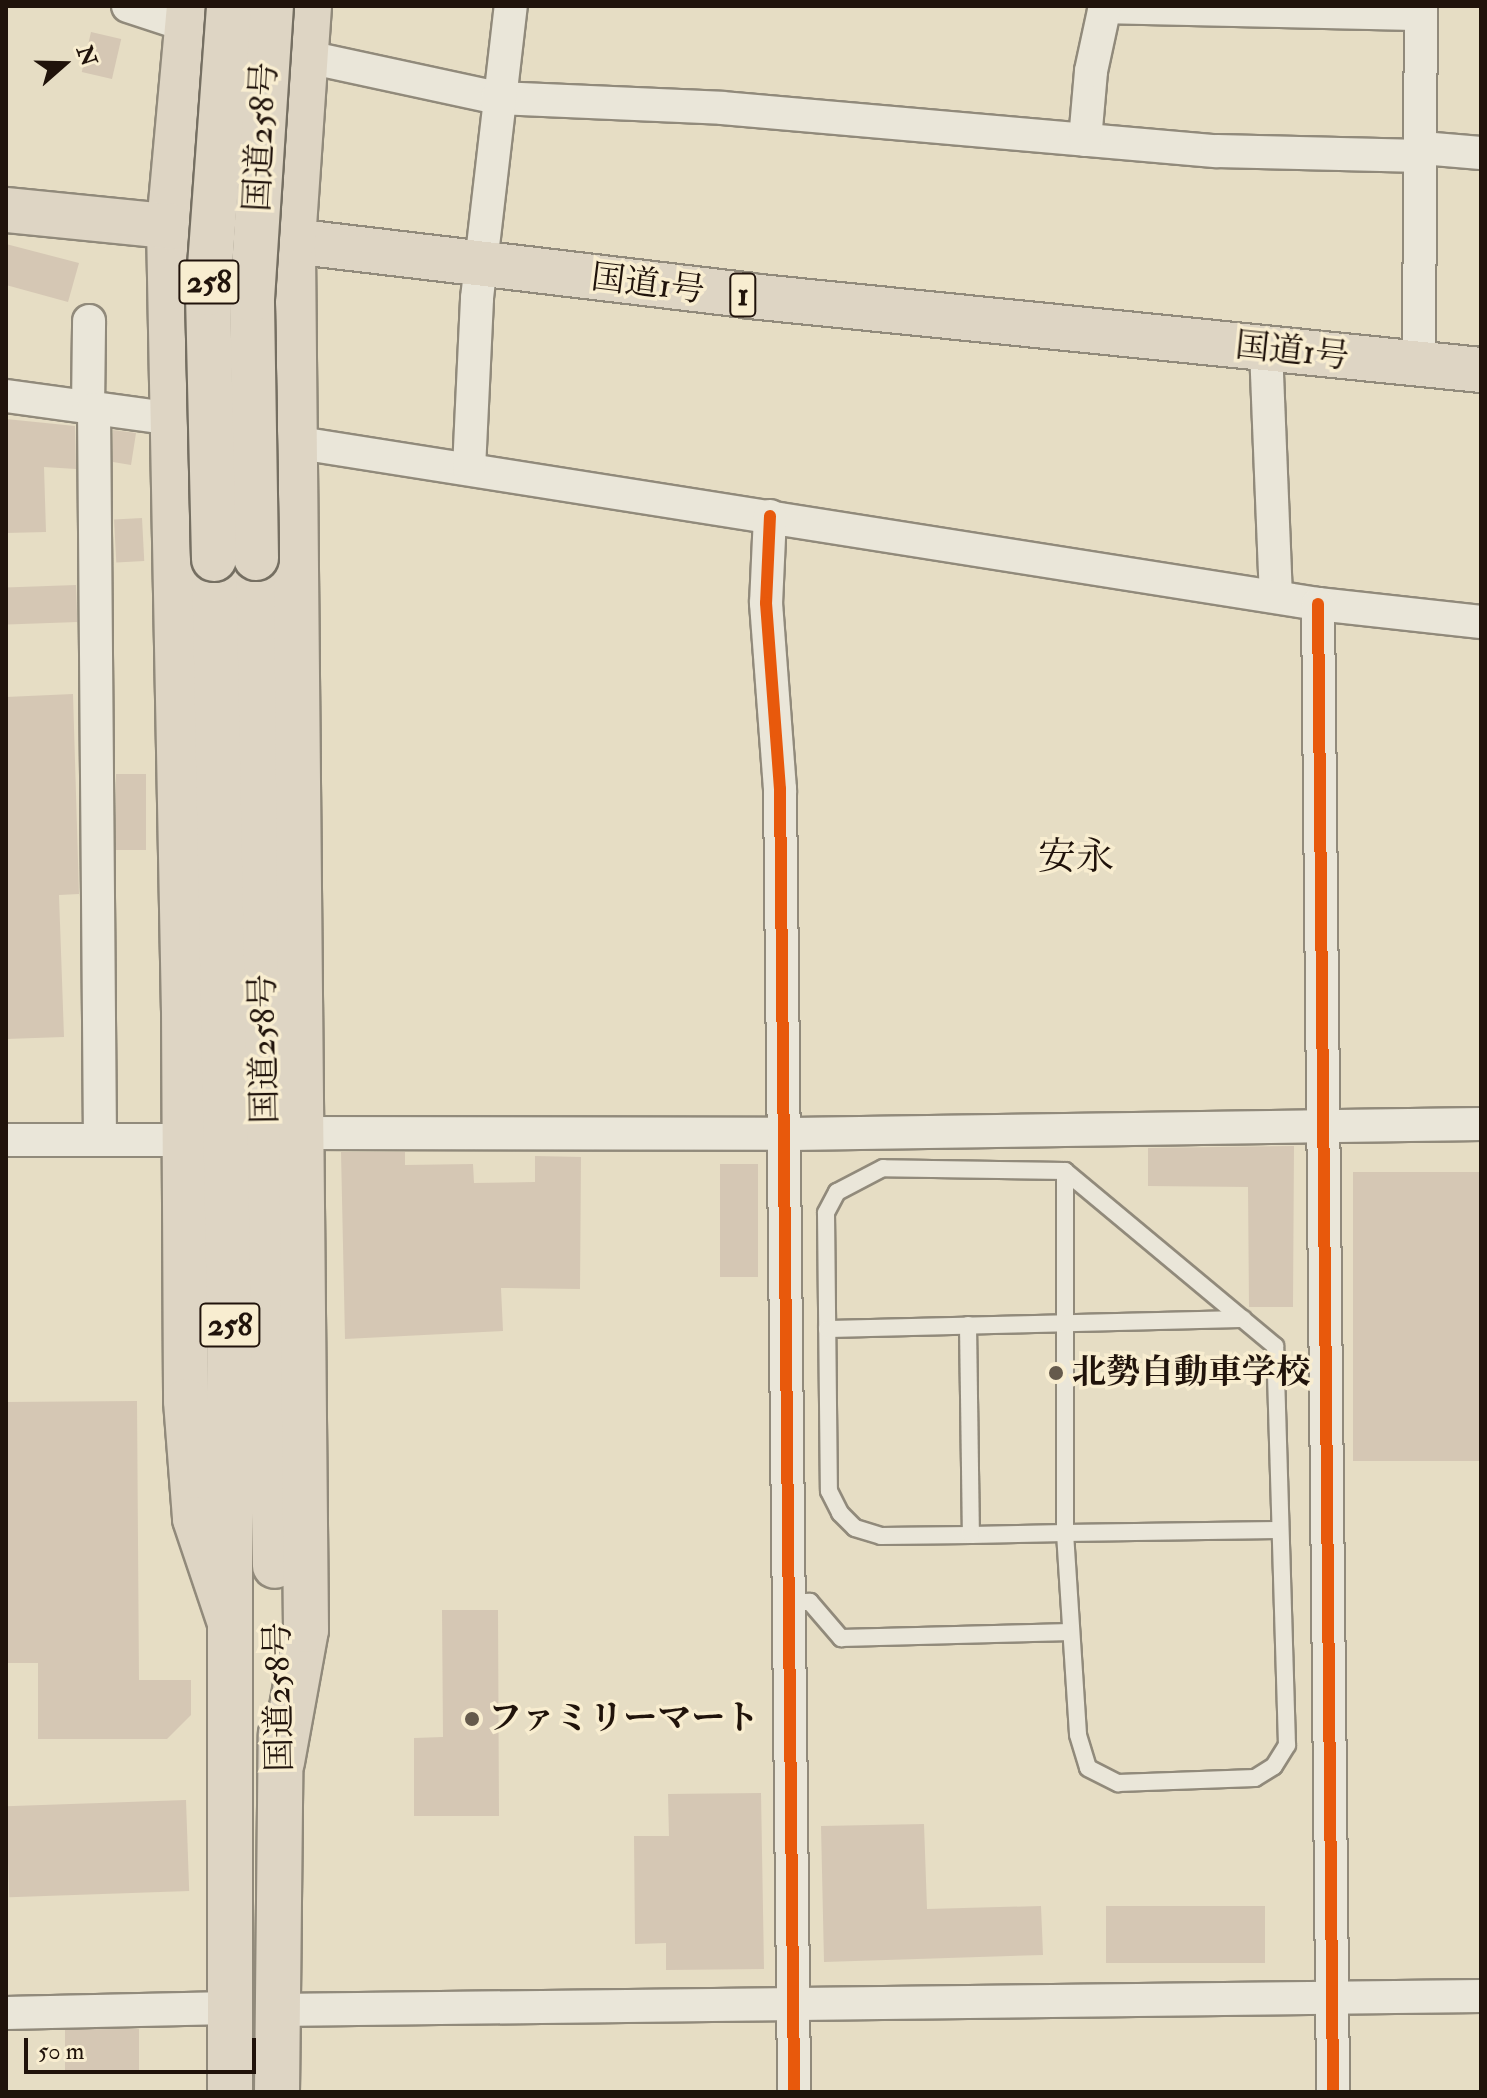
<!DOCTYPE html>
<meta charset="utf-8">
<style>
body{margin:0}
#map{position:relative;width:1487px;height:2098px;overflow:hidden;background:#e6ddc4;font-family:"IM FELL Double Pica","Noto Serif JP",serif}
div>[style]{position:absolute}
.building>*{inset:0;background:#d5c7b4;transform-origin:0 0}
.roads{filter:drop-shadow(2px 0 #918a7b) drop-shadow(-2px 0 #918a7b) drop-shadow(0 2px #918a7b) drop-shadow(0 -2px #918a7b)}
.lane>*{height:16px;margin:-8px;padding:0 8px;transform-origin:8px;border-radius:8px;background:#eae6d9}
.street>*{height:32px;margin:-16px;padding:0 16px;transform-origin:16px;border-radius:16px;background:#eae6d9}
.highway>*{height:44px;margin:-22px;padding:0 22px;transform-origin:22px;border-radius:22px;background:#ded5c4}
.bridges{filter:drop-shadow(2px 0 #756f62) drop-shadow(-2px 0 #756f62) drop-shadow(0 2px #756f62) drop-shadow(0 -2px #756f62)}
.highway-bridge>*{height:44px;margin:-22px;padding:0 22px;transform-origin:22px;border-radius:22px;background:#ded5c4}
.cycleway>*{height:12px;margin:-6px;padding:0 6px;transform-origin:6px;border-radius:6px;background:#e8590c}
.dots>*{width:22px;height:22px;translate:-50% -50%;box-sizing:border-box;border:4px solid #f8edd0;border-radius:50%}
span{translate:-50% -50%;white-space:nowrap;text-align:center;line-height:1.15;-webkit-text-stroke:7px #f8edd0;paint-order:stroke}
.shield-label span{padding:2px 6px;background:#f8edd0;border:2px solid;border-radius:6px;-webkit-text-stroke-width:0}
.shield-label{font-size:32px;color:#20130b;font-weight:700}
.street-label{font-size:34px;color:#20130b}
.poi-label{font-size:34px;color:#20130b;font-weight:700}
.left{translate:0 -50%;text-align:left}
.quarter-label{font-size:38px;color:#20130b}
.frame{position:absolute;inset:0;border:8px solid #20130b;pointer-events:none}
.north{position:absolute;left:24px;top:24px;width:80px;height:80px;-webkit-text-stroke:6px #f8edd0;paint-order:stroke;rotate:70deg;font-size:22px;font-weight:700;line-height:32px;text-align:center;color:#20130b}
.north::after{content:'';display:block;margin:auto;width:28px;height:36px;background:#20130b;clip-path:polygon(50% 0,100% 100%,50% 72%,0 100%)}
.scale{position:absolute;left:24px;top:2038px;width:232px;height:36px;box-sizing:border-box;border:4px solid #20130b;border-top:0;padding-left:10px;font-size:24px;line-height:28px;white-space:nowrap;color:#20130b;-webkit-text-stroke:6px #f8edd0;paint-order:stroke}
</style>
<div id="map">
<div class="building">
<i style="left:91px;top:32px;width:31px;height:41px;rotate:13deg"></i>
<i style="clip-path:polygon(6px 244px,79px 263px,68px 302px,6px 285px)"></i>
<i style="clip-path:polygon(6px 419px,75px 426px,76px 469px,44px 467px,46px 532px,6px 533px)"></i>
<i style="clip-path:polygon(113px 430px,136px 433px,131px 465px,113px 462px)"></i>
<i style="left:142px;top:518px;width:43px;height:28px;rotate:87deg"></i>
<i style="left:76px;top:585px;width:37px;height:70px;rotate:88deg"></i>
<i style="clip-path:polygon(73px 694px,79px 894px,59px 895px,64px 1037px,6px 1039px,6px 697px)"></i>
<i style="left:116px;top:774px;width:30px;height:76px"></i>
<i style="clip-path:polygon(1294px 1146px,1293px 1307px,1249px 1307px,1248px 1187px,1148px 1186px,1148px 1148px)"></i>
<i style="clip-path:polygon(341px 1152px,405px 1152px,405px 1165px,473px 1164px,474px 1183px,535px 1182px,535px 1156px,581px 1157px,580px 1289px,501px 1288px,503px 1331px,345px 1339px)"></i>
<i style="left:720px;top:1164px;width:38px;height:113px"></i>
<i style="left:1481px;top:1172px;width:289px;height:128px;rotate:90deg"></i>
<i style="clip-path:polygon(137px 1401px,139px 1680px,191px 1680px,191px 1715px,167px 1739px,38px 1739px,38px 1663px,6px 1663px,6px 1402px)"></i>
<i style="clip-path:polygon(442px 1610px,498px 1610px,499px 1816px,414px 1816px,414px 1738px,443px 1737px)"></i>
<i style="clip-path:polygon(761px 1793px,764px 1969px,666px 1970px,666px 1943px,635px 1944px,634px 1836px,669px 1836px,668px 1794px)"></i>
<i style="left:186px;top:1800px;width:91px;height:180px;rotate:88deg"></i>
<i style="clip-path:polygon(924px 1824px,927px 1909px,1041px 1906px,1043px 1955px,824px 1962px,821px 1826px)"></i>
<i style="left:1106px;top:1906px;width:159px;height:57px"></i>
<i style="left:139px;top:2029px;width:45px;height:74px;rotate:90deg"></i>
</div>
<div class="roads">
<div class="lane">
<i style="left:1065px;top:1171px;width:362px;rotate:90deg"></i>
<i style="left:1065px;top:1533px;width:202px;rotate:86.3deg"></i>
<i style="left:1078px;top:1735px;width:34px;rotate:73deg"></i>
<i style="left:1088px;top:1768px;width:34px;rotate:27deg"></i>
<i style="left:1118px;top:1783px;width:137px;rotate:-2.1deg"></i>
<i style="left:1255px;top:1778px;width:22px;rotate:-32deg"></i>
<i style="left:1274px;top:1766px;width:25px;rotate:-58deg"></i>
<i style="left:1287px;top:1745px;width:399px;rotate:-91.7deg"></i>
<i style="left:1275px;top:1346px;width:273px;rotate:-140.2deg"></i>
<i style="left:1065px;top:1171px;width:182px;rotate:-179.1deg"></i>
<i style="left:883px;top:1168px;width:52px;rotate:152.4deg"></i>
<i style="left:837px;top:1192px;width:24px;rotate:118deg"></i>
<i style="left:826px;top:1213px;width:278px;rotate:89.4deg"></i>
<i style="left:829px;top:1491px;width:25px;rotate:63deg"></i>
<i style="left:840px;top:1513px;width:21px;rotate:45deg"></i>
<i style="left:855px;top:1528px;width:27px;rotate:17deg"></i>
<i style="left:881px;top:1536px;width:90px;rotate:-0.6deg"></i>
<i style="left:971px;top:1535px;width:94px;rotate:-1.2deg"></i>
<i style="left:1065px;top:1533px;width:212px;rotate:-0.8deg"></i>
<i style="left:968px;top:1325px;width:210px;rotate:89.2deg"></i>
<i style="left:827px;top:1329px;width:416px;rotate:-1.4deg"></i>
<i style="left:788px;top:1603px;width:22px;rotate:-3deg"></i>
<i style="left:810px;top:1602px;width:48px;rotate:49.3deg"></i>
<i style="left:841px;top:1638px;width:230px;rotate:-1.5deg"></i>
</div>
<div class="street">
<i style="left:128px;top:6px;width:61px;rotate:18.1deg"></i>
<i style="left:1104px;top:7px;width:317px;rotate:1.3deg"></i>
<i style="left:303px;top:56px;width:198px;rotate:12.2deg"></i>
<i style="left:497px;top:98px;width:225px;rotate:2.5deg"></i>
<i style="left:722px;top:108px;width:497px;rotate:5deg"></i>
<i style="left:1217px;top:151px;width:205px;rotate:1.4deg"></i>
<i style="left:1085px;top:140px;width:69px;rotate:-85deg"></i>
<i style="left:1091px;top:71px;width:66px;rotate:-77.8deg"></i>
<i style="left:1422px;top:148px;width:59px;rotate:4.8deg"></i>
<i style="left:1266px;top:349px;width:246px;rotate:87.7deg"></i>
<i style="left:1419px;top:364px;width:358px;rotate:-89.7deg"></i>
<i style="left:6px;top:396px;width:169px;rotate:7.8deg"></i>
<i style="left:88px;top:409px;width:88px;rotate:-89.3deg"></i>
<i style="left:94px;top:409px;width:730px;rotate:89.53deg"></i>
<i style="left:293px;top:442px;width:1038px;rotate:8.98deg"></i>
<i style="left:1318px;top:604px;width:164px;rotate:6.3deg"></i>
<i style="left:469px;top:469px;width:171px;rotate:-87.3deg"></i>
<i style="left:477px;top:298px;width:294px;rotate:-83.4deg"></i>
<i style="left:770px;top:516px;width:87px;rotate:92.6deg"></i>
<i style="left:766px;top:603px;width:187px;rotate:85.7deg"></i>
<i style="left:780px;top:789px;width:1303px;rotate:89.38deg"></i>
<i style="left:1318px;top:604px;width:1488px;rotate:89.42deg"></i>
<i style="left:299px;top:1133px;width:485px;rotate:0.1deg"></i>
<i style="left:784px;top:1134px;width:697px;rotate:-0.82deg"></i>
<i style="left:6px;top:1140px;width:178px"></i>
<i style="left:276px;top:2010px;width:1205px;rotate:-0.67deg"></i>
<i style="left:6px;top:2013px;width:223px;rotate:-1.3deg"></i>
</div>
<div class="highway">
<i style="left:189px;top:6px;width:220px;rotate:95.2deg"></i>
<i style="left:169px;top:225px;width:785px;rotate:88.91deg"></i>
<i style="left:184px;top:1010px;width:391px;rotate:89.7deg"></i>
<i style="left:186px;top:1401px;width:118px;rotate:85.6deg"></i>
<i style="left:195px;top:1519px;width:110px;rotate:71.4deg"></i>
<i style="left:6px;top:210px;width:193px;rotate:5.7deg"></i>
<i style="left:267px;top:238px;width:486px;rotate:6.8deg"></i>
<i style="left:750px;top:296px;width:735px;rotate:5.78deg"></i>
<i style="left:256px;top:558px;width:1008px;rotate:88.92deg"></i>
<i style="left:214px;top:559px;width:804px;rotate:88.86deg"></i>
<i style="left:230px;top:1363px;width:729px;rotate:90deg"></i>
<i style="left:282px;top:1762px;width:134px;rotate:-79.7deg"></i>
<i style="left:306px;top:1630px;width:1389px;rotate:-90.54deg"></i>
<i style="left:293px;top:241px;width:236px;rotate:-86.1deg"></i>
<i style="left:277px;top:2092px;width:358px;rotate:-89.4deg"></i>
</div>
</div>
<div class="bridges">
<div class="highway-bridge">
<i style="left:256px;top:558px;width:259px;rotate:-90.9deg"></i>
<i style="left:252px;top:299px;width:294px;rotate:-86.3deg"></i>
<i style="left:214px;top:559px;width:266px;rotate:-91.3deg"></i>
<i style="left:208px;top:293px;width:288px;rotate:-85.8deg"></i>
</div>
</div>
<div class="cycleway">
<i style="left:770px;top:516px;width:87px;rotate:92.6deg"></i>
<i style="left:766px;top:603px;width:187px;rotate:85.7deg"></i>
<i style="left:780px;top:789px;width:1303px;rotate:89.38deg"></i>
<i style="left:1318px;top:604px;width:1488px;rotate:89.42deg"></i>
</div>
<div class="dots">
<i style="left:1056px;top:1373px;background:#655a4c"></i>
<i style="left:472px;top:1719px;background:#655a4c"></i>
</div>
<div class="shield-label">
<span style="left:209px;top:282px">258</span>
<span style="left:743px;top:295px">1</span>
<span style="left:230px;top:1325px">258</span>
</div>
<div class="street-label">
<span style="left:261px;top:137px;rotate:-87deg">国道258号</span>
<span style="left:648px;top:284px;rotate:7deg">国道1号</span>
<span style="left:1292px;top:351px;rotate:6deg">国道1号</span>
<span style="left:264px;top:1049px;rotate:-91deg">国道258号</span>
<span style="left:279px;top:1697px;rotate:-91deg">国道258号</span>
</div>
<div class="poi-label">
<span class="left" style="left:1072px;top:1373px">北勢自動車学校</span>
<span class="left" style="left:488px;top:1719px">ファミリーマート</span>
</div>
<div class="quarter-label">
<span style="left:1076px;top:858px">安永</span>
</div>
<div class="frame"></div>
<div class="north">N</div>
<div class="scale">50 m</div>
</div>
